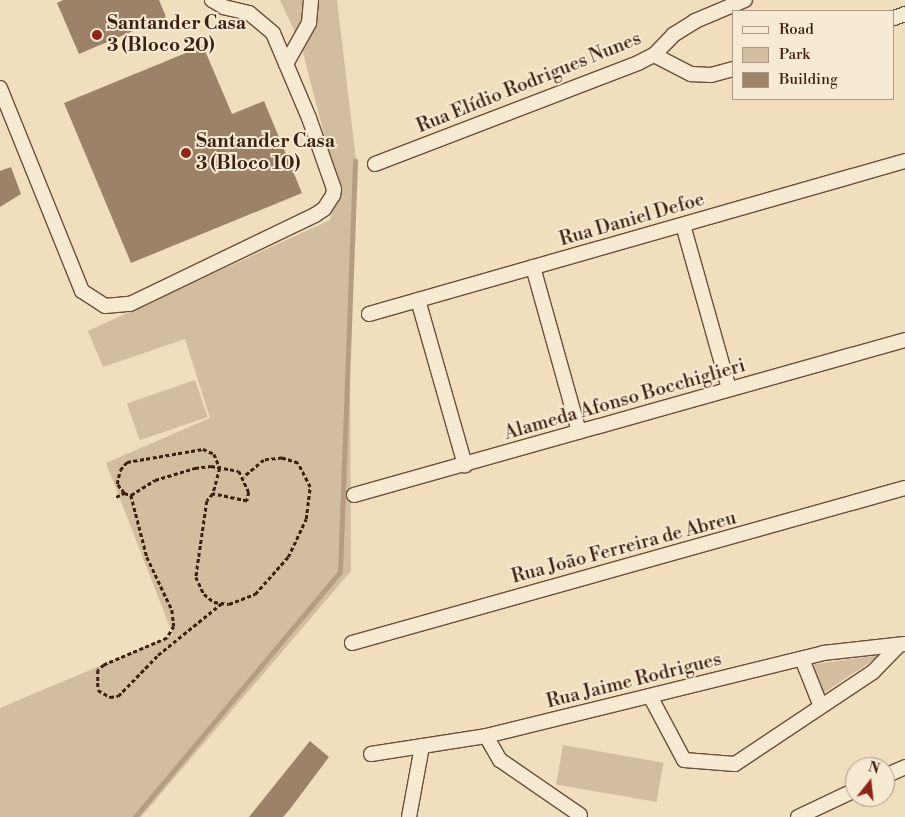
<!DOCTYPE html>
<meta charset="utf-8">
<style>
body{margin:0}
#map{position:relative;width:905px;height:817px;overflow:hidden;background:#f1debc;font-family:"Libre Bodoni",serif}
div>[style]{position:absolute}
.green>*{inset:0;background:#d2be9f;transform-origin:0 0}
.stream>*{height:4.5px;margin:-2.25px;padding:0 2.25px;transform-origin:2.25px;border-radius:2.25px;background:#b49d81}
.building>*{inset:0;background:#9b8269}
.path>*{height:2.5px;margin-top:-1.25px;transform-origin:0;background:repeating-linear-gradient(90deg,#3d1f0f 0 4px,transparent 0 6.5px)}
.roads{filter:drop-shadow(1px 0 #6a4f3a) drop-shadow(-1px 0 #6a4f3a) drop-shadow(0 1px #6a4f3a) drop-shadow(0 -1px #6a4f3a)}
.minor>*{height:14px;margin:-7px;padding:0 7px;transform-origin:7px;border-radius:7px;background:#f6ead3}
.dots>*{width:14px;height:14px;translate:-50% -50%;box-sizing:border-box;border:2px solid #f6ead3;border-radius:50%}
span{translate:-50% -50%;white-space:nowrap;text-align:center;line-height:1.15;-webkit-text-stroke:4px #f6ead3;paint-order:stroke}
.poi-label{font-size:19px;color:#3d1f0f;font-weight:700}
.left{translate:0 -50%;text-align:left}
.street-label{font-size:19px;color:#3d1f0f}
.legend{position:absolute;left:732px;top:10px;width:162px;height:90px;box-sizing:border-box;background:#f6ead3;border:1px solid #ac9985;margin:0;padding:6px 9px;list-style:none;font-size:15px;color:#3d1f0f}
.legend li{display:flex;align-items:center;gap:10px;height:25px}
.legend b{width:25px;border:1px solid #ac9985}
.north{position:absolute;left:845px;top:757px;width:50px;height:50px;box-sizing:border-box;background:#f6ead3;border:1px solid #ac9985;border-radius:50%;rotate:16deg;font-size:14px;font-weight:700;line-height:20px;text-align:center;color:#3d1f0f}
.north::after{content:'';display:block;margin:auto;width:18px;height:22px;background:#8f2418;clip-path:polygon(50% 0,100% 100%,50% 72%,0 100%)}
</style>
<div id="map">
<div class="green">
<i style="clip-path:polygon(280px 0,337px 0,356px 160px,350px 360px,351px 571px,141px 817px,0 817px,0 708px,173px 635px,106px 463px,210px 418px,185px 339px,103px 367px,88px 331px,330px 220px,338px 189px,301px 45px)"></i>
<i style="left:195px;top:380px;width:39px;height:72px;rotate:71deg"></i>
<i style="clip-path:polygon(881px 655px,822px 694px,811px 665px,830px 662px)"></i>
<i style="left:563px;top:745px;width:102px;height:40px;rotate:10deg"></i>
</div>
<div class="stream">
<i style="left:135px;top:817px;width:319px;rotate:-50.1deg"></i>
<i style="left:340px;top:572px;width:411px;rotate:-87.9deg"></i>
</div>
<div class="building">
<i style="clip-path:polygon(63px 0,159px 0,166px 17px,79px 54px,57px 3px)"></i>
<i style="clip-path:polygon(203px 46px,232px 114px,264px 101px,302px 193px,131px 263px,64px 103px)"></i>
<i style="clip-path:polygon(11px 167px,21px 194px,0 207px,0 171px)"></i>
<i style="clip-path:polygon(310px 741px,329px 757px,290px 809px,283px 817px,249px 817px)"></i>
</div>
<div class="path">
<i style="left:124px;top:493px;width:11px;rotate:-128deg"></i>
<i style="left:117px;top:484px;width:14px;rotate:-78deg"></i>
<i style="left:120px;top:470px;width:11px;rotate:-49deg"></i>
<i style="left:127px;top:462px;width:77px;rotate:-9.7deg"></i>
<i style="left:203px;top:449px;width:12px;rotate:24deg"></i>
<i style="left:214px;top:454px;width:15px;rotate:67deg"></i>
<i style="left:220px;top:468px;width:27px;rotate:105deg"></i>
<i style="left:131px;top:495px;width:64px;rotate:75.5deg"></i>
<i style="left:147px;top:557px;width:59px;rotate:64.7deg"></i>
<i style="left:172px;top:610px;width:16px;rotate:83deg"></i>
<i style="left:174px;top:626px;width:14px;rotate:120deg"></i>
<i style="left:167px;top:638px;width:69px;rotate:156.8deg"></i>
<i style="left:104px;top:665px;width:8px;rotate:140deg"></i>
<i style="left:98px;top:670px;width:20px;rotate:90deg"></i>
<i style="left:98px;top:690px;width:14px;rotate:30deg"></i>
<i style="left:110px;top:697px;width:8px;rotate:-7deg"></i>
<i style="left:118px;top:696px;width:57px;rotate:-45.7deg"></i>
<i style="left:158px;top:655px;width:82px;rotate:-39.1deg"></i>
<i style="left:116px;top:497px;width:9px;rotate:-27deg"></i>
<i style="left:124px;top:493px;width:7px;rotate:16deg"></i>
<i style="left:131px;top:495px;width:28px;rotate:-32deg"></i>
<i style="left:155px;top:480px;width:42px;rotate:-16.7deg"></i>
<i style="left:195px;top:468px;width:16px;rotate:-7deg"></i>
<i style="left:211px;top:466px;width:28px;rotate:10deg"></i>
<i style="left:239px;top:471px;width:23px;rotate:65deg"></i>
<i style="left:249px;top:492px;width:9px;rotate:103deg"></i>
<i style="left:247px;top:501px;width:35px;rotate:-168deg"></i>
<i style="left:213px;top:494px;width:9px;rotate:131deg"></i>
<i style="left:207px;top:501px;width:77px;rotate:98.2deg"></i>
<i style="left:196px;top:577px;width:19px;rotate:65deg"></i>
<i style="left:204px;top:594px;width:13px;rotate:39deg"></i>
<i style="left:214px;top:602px;width:15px;rotate:8deg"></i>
<i style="left:229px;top:604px;width:28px;rotate:-21deg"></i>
<i style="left:255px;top:594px;width:50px;rotate:-48.3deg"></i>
<i style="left:288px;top:557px;width:42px;rotate:-64.7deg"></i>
<i style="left:306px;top:519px;width:32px;rotate:-83deg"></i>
<i style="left:310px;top:487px;width:27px;rotate:-117deg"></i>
<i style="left:298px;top:463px;width:17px;rotate:-163deg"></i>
<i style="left:282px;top:458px;width:18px;rotate:174deg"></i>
<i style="left:264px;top:460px;width:26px;rotate:140deg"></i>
</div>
<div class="roads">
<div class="minor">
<i style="left:894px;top:18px;width:12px;rotate:-20deg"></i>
<i style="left:654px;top:55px;width:42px;rotate:27.2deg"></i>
<i style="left:691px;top:74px;width:20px;rotate:3deg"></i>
<i style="left:711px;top:75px;width:24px;rotate:-15deg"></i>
<i style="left:286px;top:64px;width:47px;rotate:-60.7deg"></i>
<i style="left:309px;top:23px;width:23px;rotate:-85deg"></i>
<i style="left:0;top:88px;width:219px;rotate:68deg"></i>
<i style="left:82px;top:291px;width:27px;rotate:33deg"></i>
<i style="left:105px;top:306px;width:25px;rotate:-5deg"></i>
<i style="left:130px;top:304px;width:205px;rotate:-25.7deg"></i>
<i style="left:315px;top:215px;width:11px;rotate:-34deg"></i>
<i style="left:324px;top:209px;width:17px;rotate:-57deg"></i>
<i style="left:333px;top:195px;width:6px;rotate:-81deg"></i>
<i style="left:334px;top:189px;width:75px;rotate:-109.4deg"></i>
<i style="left:309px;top:118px;width:92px;rotate:-113deg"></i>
<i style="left:273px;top:33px;width:31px;rotate:-140deg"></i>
<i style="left:249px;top:13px;width:26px;rotate:-167deg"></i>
<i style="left:224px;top:7px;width:14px;rotate:-150deg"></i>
<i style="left:375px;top:164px;width:282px;rotate:-21deg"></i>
<i style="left:638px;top:63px;width:18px;rotate:-27deg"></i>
<i style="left:654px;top:55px;width:28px;rotate:-46deg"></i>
<i style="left:673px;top:35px;width:26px;rotate:-32deg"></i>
<i style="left:695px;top:21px;width:54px;rotate:-22.8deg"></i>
<i style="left:683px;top:225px;width:170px;rotate:74.3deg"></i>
<i style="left:533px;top:267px;width:171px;rotate:74.4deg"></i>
<i style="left:418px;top:300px;width:172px;rotate:74.1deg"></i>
<i style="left:369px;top:314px;width:557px;rotate:-15.93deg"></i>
<i style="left:354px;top:495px;width:572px;rotate:-15.71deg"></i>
<i style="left:352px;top:643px;width:574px;rotate:-15.66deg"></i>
<i style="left:802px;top:659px;width:48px;rotate:68.2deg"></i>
<i style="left:650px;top:696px;width:72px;rotate:62deg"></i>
<i style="left:684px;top:760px;width:51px;rotate:4.5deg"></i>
<i style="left:735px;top:764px;width:166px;rotate:-33.7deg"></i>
<i style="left:873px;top:672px;width:36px;rotate:-46deg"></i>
<i style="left:486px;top:736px;width:28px;rotate:60deg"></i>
<i style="left:500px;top:760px;width:97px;rotate:34.5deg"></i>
<i style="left:371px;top:754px;width:116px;rotate:-8.9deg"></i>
<i style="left:486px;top:736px;width:347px;rotate:-13.8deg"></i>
<i style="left:823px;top:653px;width:82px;rotate:-6.3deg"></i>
<i style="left:885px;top:776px;width:22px;rotate:-24deg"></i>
<i style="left:409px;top:817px;width:72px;rotate:-79.6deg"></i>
<i style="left:798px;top:817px;width:63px;rotate:-25.3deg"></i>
</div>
</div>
<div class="dots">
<i style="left:97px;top:35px;background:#8f2418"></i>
<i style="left:186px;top:153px;background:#8f2418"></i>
</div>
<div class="poi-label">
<span class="left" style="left:107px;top:35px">Santander Casa<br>3 (Bloco 20)</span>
<span class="left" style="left:196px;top:153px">Santander Casa<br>3 (Bloco 10)</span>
</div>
<div class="street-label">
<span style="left:529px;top:83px;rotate:-22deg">Rua Elídio Rodrigues Nunes</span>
<span style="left:632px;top:220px;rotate:-16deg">Rua Daniel Defoe</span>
<span style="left:625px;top:400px;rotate:-16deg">Alameda Afonso Bocchiglieri</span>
<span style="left:624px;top:548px;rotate:-15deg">Rua João Ferreira de Abreu</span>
<span style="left:634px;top:681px;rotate:-14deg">Rua Jaime Rodrigues</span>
</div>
<ul class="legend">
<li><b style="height:6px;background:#f6ead3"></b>Road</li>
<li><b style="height:14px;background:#d2be9f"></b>Park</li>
<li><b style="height:14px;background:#9b8269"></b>Building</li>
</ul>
<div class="north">N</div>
</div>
